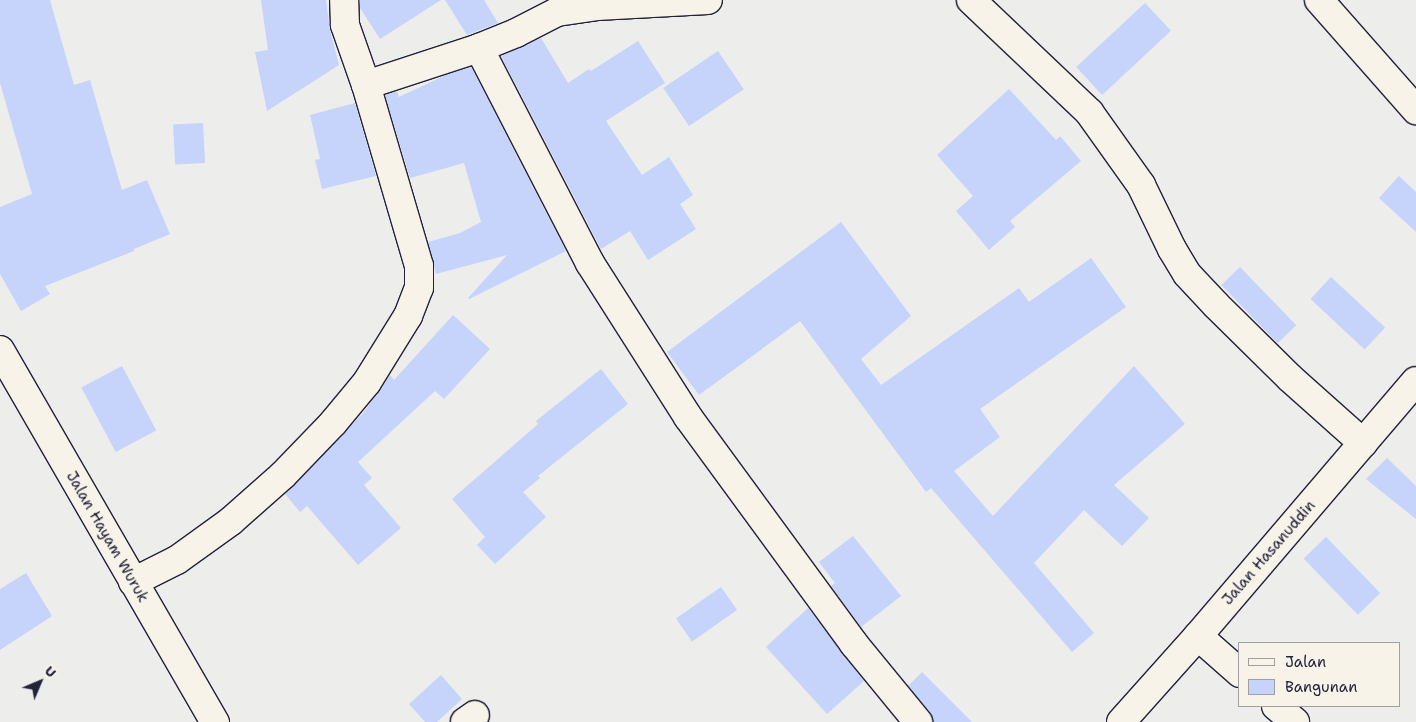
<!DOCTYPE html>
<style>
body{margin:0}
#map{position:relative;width:1416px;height:722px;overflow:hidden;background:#ededec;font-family:"Shantell Sans",sans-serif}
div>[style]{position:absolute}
.building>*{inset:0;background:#c6d3fa;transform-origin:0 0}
.roads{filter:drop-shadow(1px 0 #22223b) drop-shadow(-1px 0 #22223b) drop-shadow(0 1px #22223b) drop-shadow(0 -1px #22223b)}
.minor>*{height:28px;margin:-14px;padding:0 14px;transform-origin:14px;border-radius:14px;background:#f7f3e8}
.major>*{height:28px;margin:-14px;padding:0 14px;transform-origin:14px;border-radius:14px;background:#f7f3e8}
span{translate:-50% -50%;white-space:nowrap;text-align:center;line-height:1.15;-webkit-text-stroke:4px #f7f3e8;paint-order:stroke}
.street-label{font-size:15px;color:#22223b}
.legend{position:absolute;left:1238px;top:642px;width:162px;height:65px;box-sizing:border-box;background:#f7f3e8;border:1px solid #a29fa3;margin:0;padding:6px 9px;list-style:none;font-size:15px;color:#22223b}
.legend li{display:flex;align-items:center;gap:10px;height:25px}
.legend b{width:25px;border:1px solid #a29fa3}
.north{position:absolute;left:15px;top:657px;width:50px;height:50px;-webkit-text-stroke:4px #f7f3e8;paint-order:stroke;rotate:45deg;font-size:14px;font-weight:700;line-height:20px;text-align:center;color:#22223b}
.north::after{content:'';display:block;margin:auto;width:18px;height:22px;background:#22223b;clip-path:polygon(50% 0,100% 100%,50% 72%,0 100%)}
</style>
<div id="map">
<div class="building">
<i style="clip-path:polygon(0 0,50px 0,74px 85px,90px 80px,122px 190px,147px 180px,170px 234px,134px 249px,134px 251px,45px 286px,50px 294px,21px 311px,0 274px,0 207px,32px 194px,0 83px)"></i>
<i style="clip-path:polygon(261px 0,326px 0,330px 30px,339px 65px,267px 111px,255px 52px,268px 50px)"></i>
<i style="clip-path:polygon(360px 0,441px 0,380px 39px,360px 8px)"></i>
<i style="clip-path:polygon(445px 0,484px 0,498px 23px,467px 35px)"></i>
<i style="left:1145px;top:3px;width:38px;height:94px;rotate:47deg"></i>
<i style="clip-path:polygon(541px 38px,568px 83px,589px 69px,591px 71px,638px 41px,665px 83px,606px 121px,642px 175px,669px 157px,693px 195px,680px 204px,696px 229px,648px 260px,630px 231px,601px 249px,501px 56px)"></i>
<i style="left:718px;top:51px;width:46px;height:66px;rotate:56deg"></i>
<i style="clip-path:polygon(471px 67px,566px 251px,469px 299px,468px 298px,507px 255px,436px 274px,428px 242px,460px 233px,481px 222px,464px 163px,410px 178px,385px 95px,397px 91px,399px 97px,446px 75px)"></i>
<i style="clip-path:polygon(1009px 89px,1056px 140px,1060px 136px,1081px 161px,1010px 221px,1015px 227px,989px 250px,956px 211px,973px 196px,937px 155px)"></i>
<i style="clip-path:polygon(355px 103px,376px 176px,322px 189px,315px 160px,320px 159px,310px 115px)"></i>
<i style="left:203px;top:123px;width:40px;height:30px;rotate:87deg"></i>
<i style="clip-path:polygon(1399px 176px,1416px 192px,1416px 232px,1379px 198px)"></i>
<i style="clip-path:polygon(841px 222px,911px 316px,861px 359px,881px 385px,1019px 288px,1029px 302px,1091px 258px,1126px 307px,980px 409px,1000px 437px,954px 471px,993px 516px,1134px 366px,1185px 424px,1114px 485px,1149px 518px,1122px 546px,1084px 510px,1034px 563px,1094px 633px,1072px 652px,931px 488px,926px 492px,800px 321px,699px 395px,667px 352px)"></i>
<i style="left:1240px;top:267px;width:81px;height:26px;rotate:46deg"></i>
<i style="left:1331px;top:277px;width:74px;height:30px;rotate:43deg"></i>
<i style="clip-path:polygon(453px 315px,490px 349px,444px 399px,435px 391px,358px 462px,372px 478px,364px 485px,401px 528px,358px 565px,307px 506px,300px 512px,285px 494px,364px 412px,390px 375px,394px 380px)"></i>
<i style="left:122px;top:366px;width:73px;height:46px;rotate:62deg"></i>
<i style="clip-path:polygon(601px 369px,628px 404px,538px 476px,540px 478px,523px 492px,546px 517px,495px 564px,477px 545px,485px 537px,452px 499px,538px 424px,536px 421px)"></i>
<i style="clip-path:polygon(1387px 458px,1416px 486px,1416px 519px,1366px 479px)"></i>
<i style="clip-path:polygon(853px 536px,901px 596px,861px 627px,831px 586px,835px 583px,819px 562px)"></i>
<i style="left:1326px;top:537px;width:78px;height:31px;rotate:46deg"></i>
<i style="clip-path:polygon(26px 573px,52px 616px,0 650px,0 589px)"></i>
<i style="left:721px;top:587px;width:28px;height:55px;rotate:55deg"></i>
<i style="clip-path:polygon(808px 608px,864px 681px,827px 714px,766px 647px)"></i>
<i style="clip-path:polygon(922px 672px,972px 722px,933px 722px,930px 712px,908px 686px)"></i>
<i style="clip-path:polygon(441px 675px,462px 699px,437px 722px,425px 722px,409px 704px)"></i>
</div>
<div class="roads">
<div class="minor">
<i style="left:971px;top:0;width:163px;rotate:43.5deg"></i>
<i style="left:1089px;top:112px;width:90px;rotate:54.5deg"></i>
<i style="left:1141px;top:185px;width:71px;rotate:64.2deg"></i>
<i style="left:1172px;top:249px;width:29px;rotate:59deg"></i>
<i style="left:1187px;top:274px;width:42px;rotate:46.9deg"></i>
<i style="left:1216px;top:305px;width:104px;rotate:44.6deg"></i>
<i style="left:1290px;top:378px;width:98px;rotate:41.7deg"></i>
<i style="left:1319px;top:0;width:147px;rotate:48.6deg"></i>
<i style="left:479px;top:48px;width:242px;rotate:62.7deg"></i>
<i style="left:590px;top:263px;width:183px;rotate:57.5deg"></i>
<i style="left:688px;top:417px;width:281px;rotate:53.8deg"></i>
<i style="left:854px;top:644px;width:101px;rotate:50.6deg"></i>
<i style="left:366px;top:85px;width:119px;rotate:-18.1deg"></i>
<i style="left:479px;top:48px;width:40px;rotate:-22deg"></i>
<i style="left:516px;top:33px;width:46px;rotate:-27.1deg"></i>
<i style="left:557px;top:12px;width:40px;rotate:-8.5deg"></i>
<i style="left:597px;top:6px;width:111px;rotate:-3.1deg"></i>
<i style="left:0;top:350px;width:430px;rotate:60deg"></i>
<i style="left:133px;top:582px;width:49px;rotate:-26.6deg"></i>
<i style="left:177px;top:560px;width:67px;rotate:-35.8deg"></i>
<i style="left:231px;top:521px;width:69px;rotate:-41.5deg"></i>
<i style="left:283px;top:475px;width:72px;rotate:-46.1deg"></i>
<i style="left:333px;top:423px;width:53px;rotate:-50.3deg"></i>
<i style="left:367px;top:382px;width:78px;rotate:-58.2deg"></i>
<i style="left:408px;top:316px;width:30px;rotate:-69deg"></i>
<i style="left:419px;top:288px;width:22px;rotate:-90deg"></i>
<i style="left:419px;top:266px;width:189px;rotate:-106.3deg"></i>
<i style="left:366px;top:85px;width:64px;rotate:-109.3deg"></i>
<i style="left:345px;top:25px;width:25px;rotate:-92deg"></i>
<i style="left:1198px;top:636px;width:56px;rotate:41.4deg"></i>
<i style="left:1276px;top:706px;width:25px;rotate:40deg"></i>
<i style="left:465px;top:722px;width:12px;rotate:-35deg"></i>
</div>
<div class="major">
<i style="left:1121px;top:722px;width:115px;rotate:-48.2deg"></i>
<i style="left:1198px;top:636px;width:335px;rotate:-49.5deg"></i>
</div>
</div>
<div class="street-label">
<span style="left:107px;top:537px;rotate:60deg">Jalan Hayam Wuruk</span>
<span style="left:1269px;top:553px;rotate:-49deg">Jalan Hasanuddin</span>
</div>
<ul class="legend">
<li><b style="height:6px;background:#f7f3e8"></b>Jalan</li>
<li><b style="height:14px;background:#c6d3fa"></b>Bangunan</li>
</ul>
<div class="north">U</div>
</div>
